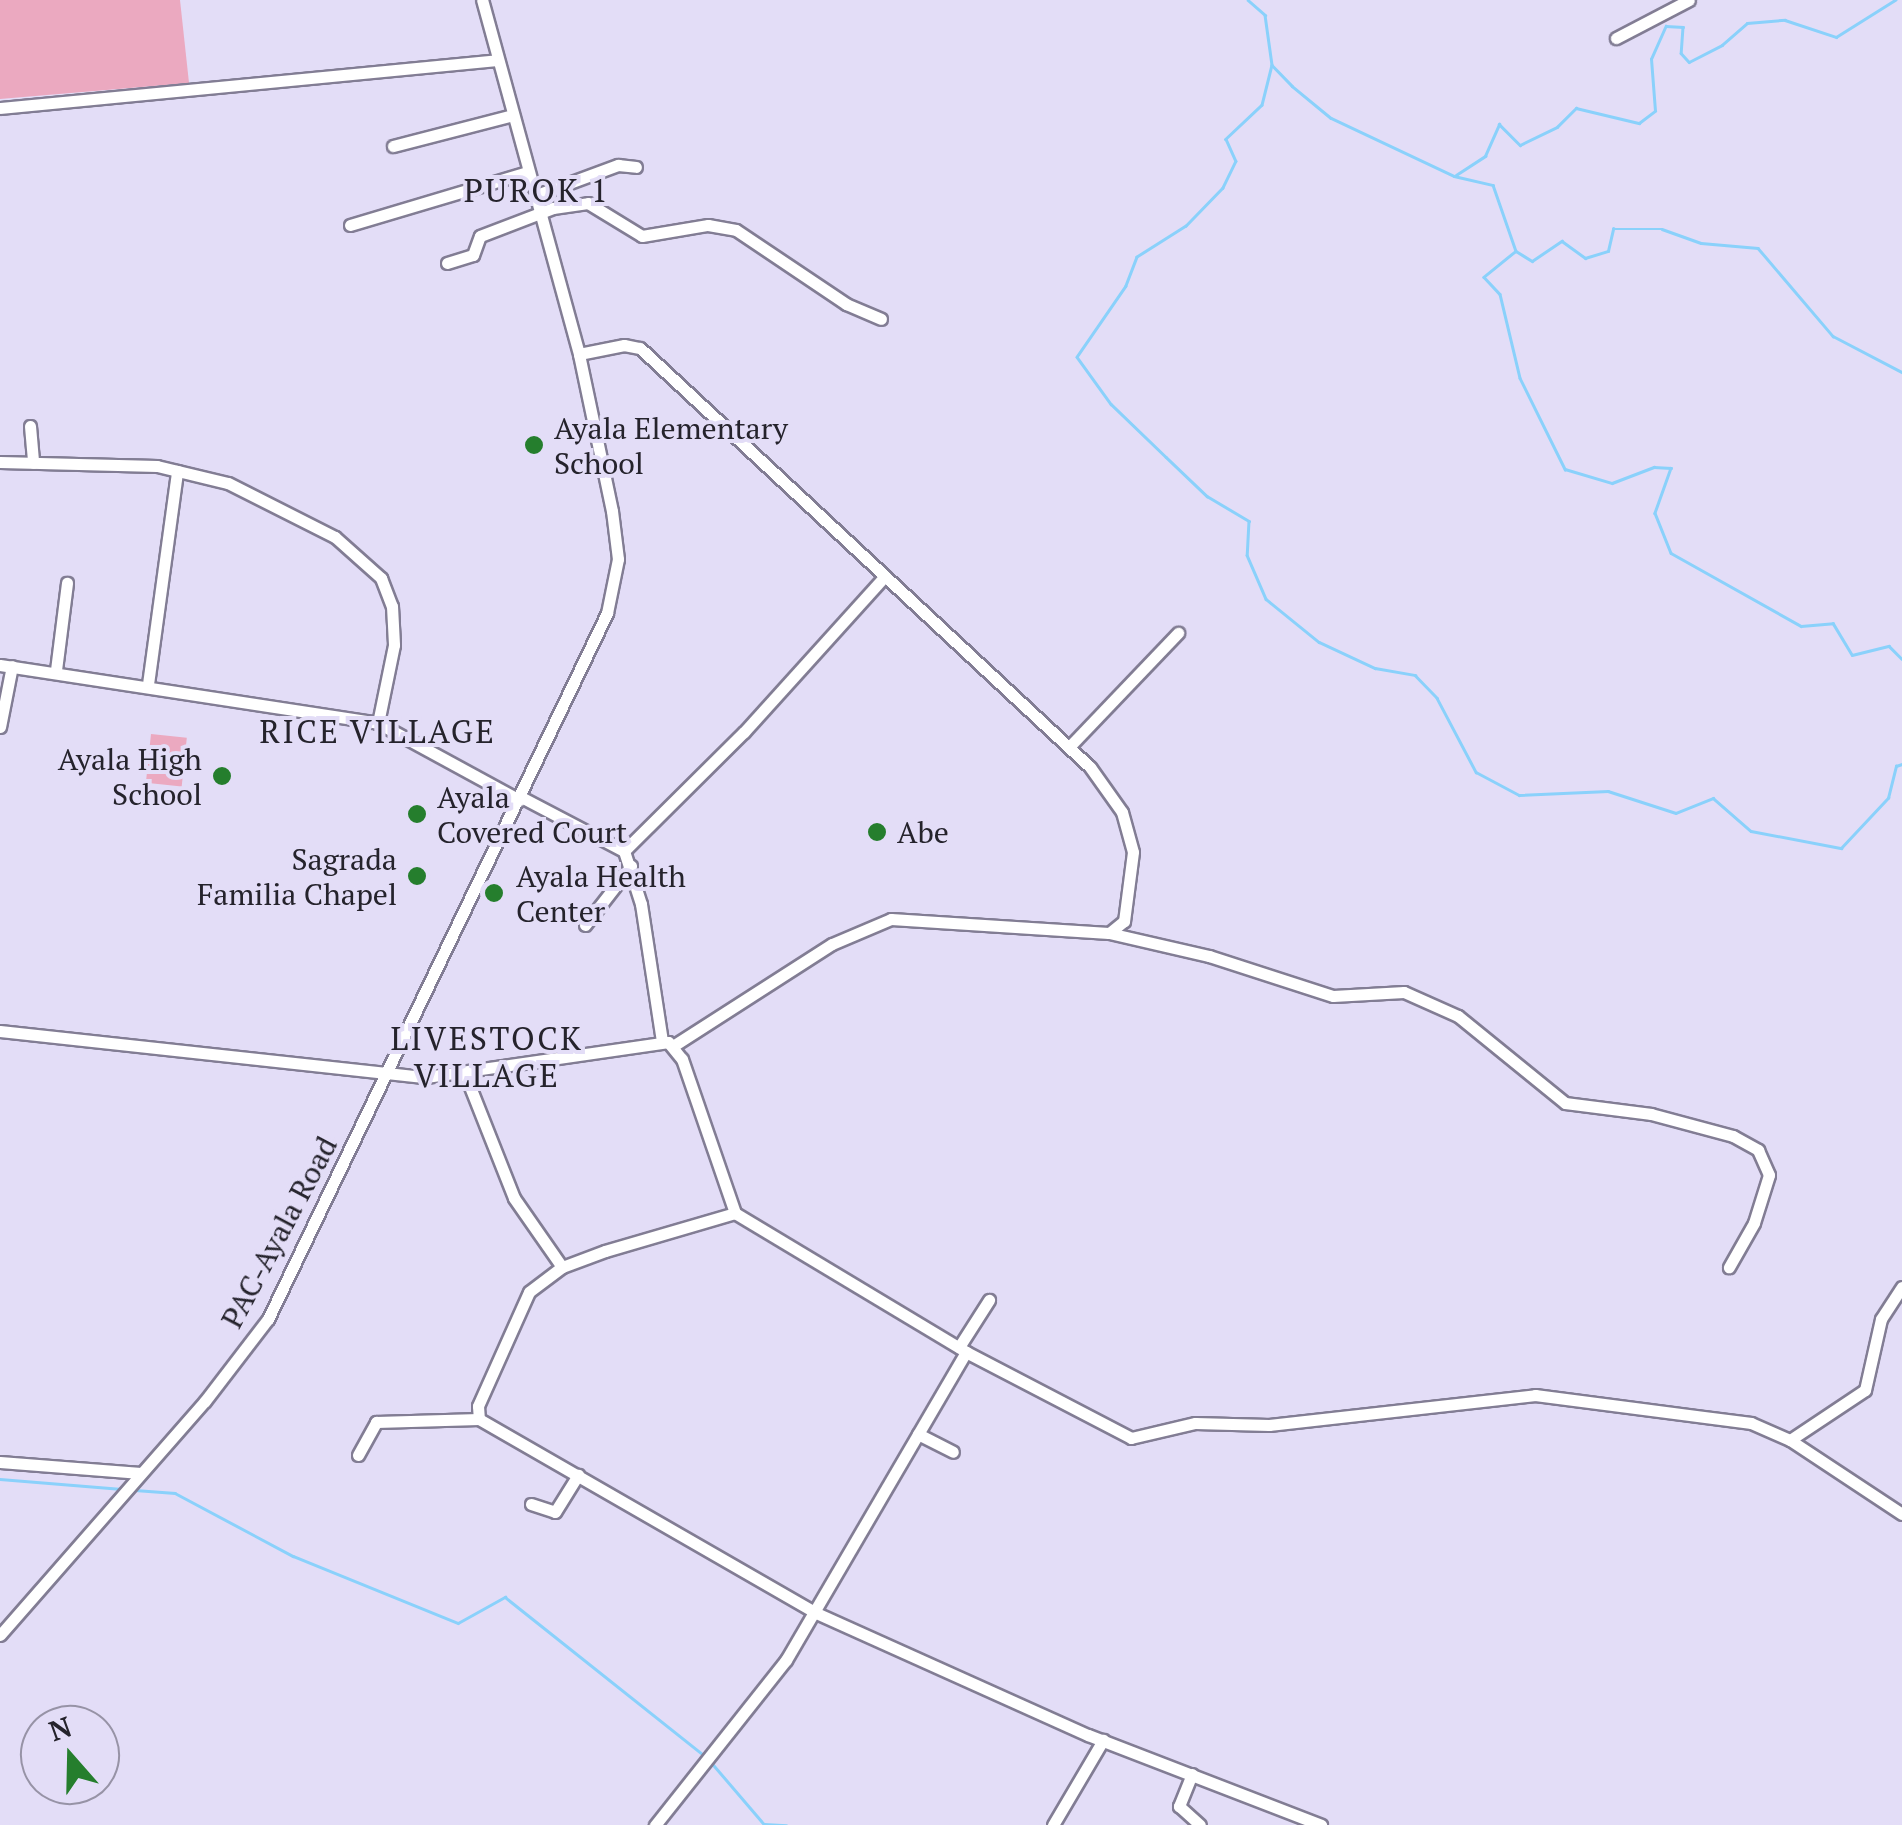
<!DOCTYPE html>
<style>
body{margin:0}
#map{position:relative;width:1902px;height:1825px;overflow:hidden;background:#e3ddf7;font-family:"PT Serif",serif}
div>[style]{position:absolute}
.green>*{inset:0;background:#eba9c0;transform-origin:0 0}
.stream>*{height:2.5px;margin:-1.25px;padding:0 1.25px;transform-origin:1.25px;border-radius:1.25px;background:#8ad1fb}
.roads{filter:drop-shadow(2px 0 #827d94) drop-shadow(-2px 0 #827d94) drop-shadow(0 2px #827d94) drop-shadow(0 -2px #827d94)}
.minor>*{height:11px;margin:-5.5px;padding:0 5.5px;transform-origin:5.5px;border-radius:5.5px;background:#fff}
.dots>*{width:28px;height:28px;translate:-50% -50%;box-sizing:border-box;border:5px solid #e3ddf7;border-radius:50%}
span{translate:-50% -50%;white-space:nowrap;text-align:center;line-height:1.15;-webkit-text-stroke:8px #e3ddf7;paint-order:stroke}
.poi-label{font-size:30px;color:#25232c}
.left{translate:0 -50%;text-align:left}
.right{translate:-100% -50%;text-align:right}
.street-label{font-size:30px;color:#25232c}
.neighbourhood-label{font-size:32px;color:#25232c;letter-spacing:2.5px}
.north{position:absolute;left:20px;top:1705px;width:100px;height:100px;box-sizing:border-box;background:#e3ddf7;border:2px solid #9793a6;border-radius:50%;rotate:340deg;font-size:28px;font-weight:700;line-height:40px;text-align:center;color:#25232c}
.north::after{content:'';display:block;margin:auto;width:35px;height:45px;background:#257e2d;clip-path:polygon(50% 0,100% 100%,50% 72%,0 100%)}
</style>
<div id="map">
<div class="green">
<i style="clip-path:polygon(0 0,180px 0,189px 83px,0 99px)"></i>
<i style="left:151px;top:734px;width:36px;height:49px;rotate:6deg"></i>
</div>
<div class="stream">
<i style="left:1248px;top:0;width:23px;rotate:41deg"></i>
<i style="left:1265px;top:15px;width:50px;rotate:82deg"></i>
<i style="left:1272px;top:65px;width:29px;rotate:46deg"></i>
<i style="left:1292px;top:86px;width:50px;rotate:39.4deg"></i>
<i style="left:1331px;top:118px;width:136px;rotate:25.2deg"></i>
<i style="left:1454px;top:176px;width:40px;rotate:13deg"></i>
<i style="left:1493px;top:185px;width:70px;rotate:70.8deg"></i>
<i style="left:1516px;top:251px;width:19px;rotate:32deg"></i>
<i style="left:1532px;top:261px;width:36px;rotate:-34deg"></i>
<i style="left:1562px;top:241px;width:29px;rotate:36deg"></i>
<i style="left:1585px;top:258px;width:24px;rotate:-17deg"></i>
<i style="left:1608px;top:251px;width:23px;rotate:-77deg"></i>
<i style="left:1613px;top:229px;width:49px"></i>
<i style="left:1662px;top:229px;width:41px;rotate:19.7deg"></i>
<i style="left:1701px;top:243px;width:57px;rotate:5deg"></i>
<i style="left:1758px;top:248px;width:116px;rotate:49.6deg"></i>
<i style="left:1833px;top:336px;width:78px;rotate:27.6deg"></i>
<i style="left:1272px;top:65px;width:41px;rotate:104deg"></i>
<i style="left:1262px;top:105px;width:50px;rotate:136.6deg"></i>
<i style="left:1226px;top:139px;width:24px;rotate:66deg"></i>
<i style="left:1236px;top:161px;width:30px;rotate:116deg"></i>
<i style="left:1223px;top:188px;width:53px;rotate:134.2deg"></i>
<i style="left:1186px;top:226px;width:58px;rotate:147.7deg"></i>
<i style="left:1137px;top:257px;width:31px;rotate:111deg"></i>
<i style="left:1126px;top:286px;width:86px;rotate:124.6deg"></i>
<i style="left:1077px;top:357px;width:58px;rotate:54.1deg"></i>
<i style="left:1111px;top:404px;width:76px;rotate:43.9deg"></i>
<i style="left:1166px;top:457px;width:57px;rotate:43.6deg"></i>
<i style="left:1207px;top:496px;width:49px;rotate:30.8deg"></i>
<i style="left:1249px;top:521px;width:34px;rotate:93deg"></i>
<i style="left:1247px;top:555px;width:48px;rotate:66.6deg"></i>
<i style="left:1266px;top:599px;width:68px;rotate:39.1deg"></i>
<i style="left:1319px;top:642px;width:62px;rotate:24.9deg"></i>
<i style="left:1375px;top:668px;width:41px;rotate:9.9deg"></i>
<i style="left:1415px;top:675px;width:32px;rotate:46deg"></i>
<i style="left:1437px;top:698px;width:84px;rotate:62.2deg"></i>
<i style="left:1476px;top:772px;width:49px;rotate:28.1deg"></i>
<i style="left:1519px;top:795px;width:89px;rotate:-2.6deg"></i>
<i style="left:1608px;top:791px;width:71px;rotate:17.9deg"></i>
<i style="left:1676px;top:813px;width:40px;rotate:-22deg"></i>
<i style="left:1713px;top:798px;width:50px;rotate:41deg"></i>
<i style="left:1751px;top:831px;width:92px;rotate:10.7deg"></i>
<i style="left:1841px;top:848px;width:69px;rotate:-46.8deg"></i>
<i style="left:1888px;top:798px;width:33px;rotate:-76deg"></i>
<i style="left:1896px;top:766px;width:6px;rotate:-18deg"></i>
<i style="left:1456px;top:175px;width:35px;rotate:-33deg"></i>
<i style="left:1485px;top:156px;width:35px;rotate:-66deg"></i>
<i style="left:1499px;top:124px;width:30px;rotate:45deg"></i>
<i style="left:1520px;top:145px;width:41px;rotate:-25.9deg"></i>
<i style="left:1557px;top:127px;width:27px;rotate:-45deg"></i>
<i style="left:1576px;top:108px;width:65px;rotate:13.4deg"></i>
<i style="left:1639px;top:123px;width:20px;rotate:-37deg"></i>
<i style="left:1655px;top:111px;width:52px;rotate:-94.4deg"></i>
<i style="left:1651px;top:59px;width:36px;rotate:-66deg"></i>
<i style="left:1666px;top:26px;width:17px;rotate:3deg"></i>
<i style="left:1683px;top:27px;width:26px;rotate:94deg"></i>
<i style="left:1681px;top:53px;width:12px;rotate:48deg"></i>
<i style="left:1689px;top:62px;width:37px;rotate:-27deg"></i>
<i style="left:1722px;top:45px;width:33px;rotate:-41deg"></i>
<i style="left:1747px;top:23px;width:38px;rotate:-5deg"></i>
<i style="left:1785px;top:20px;width:54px;rotate:18.4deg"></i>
<i style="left:1836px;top:37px;width:70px;rotate:-32.1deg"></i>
<i style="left:1515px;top:252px;width:40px;rotate:141deg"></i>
<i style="left:1484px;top:277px;width:23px;rotate:47deg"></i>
<i style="left:1500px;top:294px;width:86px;rotate:76.6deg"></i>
<i style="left:1520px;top:378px;width:102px;rotate:63.7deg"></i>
<i style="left:1565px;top:469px;width:49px;rotate:16.6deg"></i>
<i style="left:1612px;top:483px;width:45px;rotate:-20.9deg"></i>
<i style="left:1654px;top:467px;width:17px;rotate:3deg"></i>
<i style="left:1671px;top:468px;width:48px;rotate:109.6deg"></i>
<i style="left:1655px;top:513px;width:43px;rotate:68.2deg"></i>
<i style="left:1671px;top:553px;width:149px;rotate:29.3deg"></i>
<i style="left:1801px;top:626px;width:32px;rotate:-5deg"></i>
<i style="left:1833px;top:623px;width:37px;rotate:59deg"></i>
<i style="left:1852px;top:655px;width:38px;rotate:-14deg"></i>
<i style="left:1889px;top:646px;width:18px;rotate:45deg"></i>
<i style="left:0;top:1479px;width:122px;rotate:4.7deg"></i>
<i style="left:135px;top:1490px;width:40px;rotate:4.3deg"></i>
<i style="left:175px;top:1493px;width:134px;rotate:28.1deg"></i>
<i style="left:293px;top:1556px;width:178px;rotate:22.1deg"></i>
<i style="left:458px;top:1623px;width:54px;rotate:-29deg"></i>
<i style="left:505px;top:1597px;width:256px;rotate:38.5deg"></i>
<i style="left:711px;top:1762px;width:82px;rotate:49.5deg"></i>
<i style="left:764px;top:1824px;width:22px;rotate:3deg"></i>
</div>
<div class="roads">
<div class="minor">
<i style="left:1616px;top:38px;width:82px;rotate:-27.5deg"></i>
<i style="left:0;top:108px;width:499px;rotate:-5.5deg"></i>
<i style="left:393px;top:146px;width:124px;rotate:-14.5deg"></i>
<i style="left:534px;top:196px;width:90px;rotate:-20.3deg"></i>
<i style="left:618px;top:165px;width:18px;rotate:6deg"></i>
<i style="left:350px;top:225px;width:186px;rotate:-16.6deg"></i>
<i style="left:447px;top:263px;width:27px;rotate:-17deg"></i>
<i style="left:473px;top:255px;width:20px;rotate:-70deg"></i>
<i style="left:480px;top:236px;width:78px;rotate:-21deg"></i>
<i style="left:553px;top:208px;width:35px;rotate:-8deg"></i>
<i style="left:588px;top:203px;width:63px;rotate:31.4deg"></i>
<i style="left:642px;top:236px;width:67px;rotate:-9.5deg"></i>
<i style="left:708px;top:225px;width:28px;rotate:10deg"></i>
<i style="left:736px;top:230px;width:133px;rotate:33.9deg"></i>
<i style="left:846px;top:304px;width:38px;rotate:23deg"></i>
<i style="left:579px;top:354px;width:46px;rotate:-11.3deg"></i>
<i style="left:624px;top:345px;width:16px;rotate:11deg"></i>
<i style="left:640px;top:348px;width:615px;rotate:42.96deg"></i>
<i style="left:1090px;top:767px;width:55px;rotate:54.6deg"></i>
<i style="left:1122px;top:812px;width:41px;rotate:74.6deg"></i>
<i style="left:1133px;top:852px;width:70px;rotate:97.4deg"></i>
<i style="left:1124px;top:921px;width:19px;rotate:141deg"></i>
<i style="left:30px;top:426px;width:37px;rotate:85deg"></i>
<i style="left:0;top:462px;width:157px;rotate:1.5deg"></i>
<i style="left:157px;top:466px;width:73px;rotate:13.5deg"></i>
<i style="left:228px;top:483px;width:120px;rotate:26.8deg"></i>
<i style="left:335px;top:537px;width:62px;rotate:41.7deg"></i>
<i style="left:381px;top:578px;width:30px;rotate:69deg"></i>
<i style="left:392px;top:606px;width:39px;rotate:87deg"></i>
<i style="left:394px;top:645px;width:80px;rotate:101.6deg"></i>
<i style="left:0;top:665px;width:382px;rotate:8.7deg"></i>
<i style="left:378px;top:723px;width:161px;rotate:28.6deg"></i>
<i style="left:56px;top:670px;width:88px;rotate:-82.8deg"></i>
<i style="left:148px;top:684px;width:215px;rotate:-82.2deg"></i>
<i style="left:0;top:727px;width:62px;rotate:-78.9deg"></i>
<i style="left:1069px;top:747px;width:158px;rotate:-46.3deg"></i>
<i style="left:521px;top:797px;width:116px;rotate:27.7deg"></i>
<i style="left:624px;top:851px;width:56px;rotate:72.2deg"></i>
<i style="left:641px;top:904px;width:139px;rotate:81.3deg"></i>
<i style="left:624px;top:851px;width:169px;rotate:-44.8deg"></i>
<i style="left:744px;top:732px;width:210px;rotate:-47.9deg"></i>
<i style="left:585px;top:925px;width:75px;rotate:-52.1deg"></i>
<i style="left:0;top:1031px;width:428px;rotate:6.2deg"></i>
<i style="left:426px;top:1077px;width:245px;rotate:-8.2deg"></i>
<i style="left:668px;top:1042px;width:22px;rotate:51deg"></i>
<i style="left:682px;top:1059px;width:163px;rotate:71deg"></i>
<i style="left:735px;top:1213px;width:270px;rotate:31deg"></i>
<i style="left:966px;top:1352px;width:357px;rotate:120.3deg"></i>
<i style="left:786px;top:1660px;width:211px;rotate:128.4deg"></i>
<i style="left:673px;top:1046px;width:189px;rotate:-32.7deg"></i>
<i style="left:832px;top:944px;width:64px;rotate:-23deg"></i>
<i style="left:891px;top:919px;width:218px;rotate:3.7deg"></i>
<i style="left:1109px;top:933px;width:103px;rotate:13deg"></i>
<i style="left:1209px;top:956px;width:130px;rotate:17.9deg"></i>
<i style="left:1333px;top:996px;width:71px;rotate:-3.2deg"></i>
<i style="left:1404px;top:992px;width:59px;rotate:24deg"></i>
<i style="left:1458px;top:1016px;width:138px;rotate:39.1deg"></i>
<i style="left:1565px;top:1103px;width:87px;rotate:7.3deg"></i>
<i style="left:1651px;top:1114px;width:85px;rotate:15deg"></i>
<i style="left:1733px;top:1136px;width:29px;rotate:29deg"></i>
<i style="left:1758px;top:1150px;width:27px;rotate:66deg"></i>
<i style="left:1769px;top:1175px;width:50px;rotate:107.4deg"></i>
<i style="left:1754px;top:1223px;width:51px;rotate:119.6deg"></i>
<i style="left:465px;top:1074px;width:133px;rotate:68.4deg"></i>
<i style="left:514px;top:1198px;width:84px;rotate:55.2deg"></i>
<i style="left:735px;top:1213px;width:135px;rotate:163.7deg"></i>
<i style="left:605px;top:1251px;width:46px;rotate:159.6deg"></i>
<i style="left:562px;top:1267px;width:41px;rotate:142.9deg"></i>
<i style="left:529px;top:1292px;width:125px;rotate:114.1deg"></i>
<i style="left:478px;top:1406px;width:13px;rotate:86deg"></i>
<i style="left:479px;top:1419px;width:387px;rotate:29.9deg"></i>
<i style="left:814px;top:1612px;width:300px;rotate:24.2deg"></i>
<i style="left:1088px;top:1735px;width:250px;rotate:21.1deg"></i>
<i style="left:959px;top:1347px;width:56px;rotate:-57.4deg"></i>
<i style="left:966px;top:1352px;width:186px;rotate:27.5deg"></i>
<i style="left:1131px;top:1438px;width:66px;rotate:-13.2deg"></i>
<i style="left:1195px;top:1423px;width:74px;rotate:1.5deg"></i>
<i style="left:1269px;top:1425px;width:268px;rotate:-6.4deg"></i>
<i style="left:1535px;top:1395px;width:218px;rotate:7.4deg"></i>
<i style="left:1751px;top:1423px;width:43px;rotate:23.6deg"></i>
<i style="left:1790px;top:1440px;width:134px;rotate:33.5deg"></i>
<i style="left:918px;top:1434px;width:39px;rotate:27deg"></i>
<i style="left:1790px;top:1440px;width:90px;rotate:-33.7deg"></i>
<i style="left:1865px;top:1390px;width:73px;rotate:-77.3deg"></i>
<i style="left:1881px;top:1319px;width:38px;rotate:-57deg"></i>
<i style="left:358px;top:1455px;width:38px;rotate:-61deg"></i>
<i style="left:376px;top:1422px;width:103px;rotate:-1.7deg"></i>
<i style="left:0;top:1462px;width:141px;rotate:4.5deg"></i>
<i style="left:531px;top:1504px;width:25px;rotate:18deg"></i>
<i style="left:555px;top:1512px;width:44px;rotate:-58.1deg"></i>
<i style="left:0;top:1635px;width:311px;rotate:-48.8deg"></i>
<i style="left:205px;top:1401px;width:103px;rotate:-52.5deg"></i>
<i style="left:268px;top:1319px;width:783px;rotate:-64.35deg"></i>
<i style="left:607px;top:613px;width:55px;rotate:-78.5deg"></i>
<i style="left:618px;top:559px;width:48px;rotate:-97.1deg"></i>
<i style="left:612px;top:511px;width:160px;rotate:-101.9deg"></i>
<i style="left:579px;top:354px;width:367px;rotate:-105.3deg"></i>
<i style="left:1192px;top:1774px;width:35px;rotate:112deg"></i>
<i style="left:1179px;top:1806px;width:28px;rotate:42deg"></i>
<i style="left:1053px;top:1825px;width:99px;rotate:-59.5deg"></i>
</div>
</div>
<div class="dots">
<i style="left:534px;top:445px;background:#257e2d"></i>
<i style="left:222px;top:776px;background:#257e2d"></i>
<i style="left:417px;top:814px;background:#257e2d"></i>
<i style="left:877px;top:832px;background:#257e2d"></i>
<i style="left:417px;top:876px;background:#257e2d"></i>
<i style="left:494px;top:893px;background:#257e2d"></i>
</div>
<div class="poi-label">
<span class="left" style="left:554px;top:445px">Ayala Elementary<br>School</span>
<span class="right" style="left:202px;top:776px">Ayala High<br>School</span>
<span class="left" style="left:437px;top:814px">Ayala<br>Covered Court</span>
<span class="left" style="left:897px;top:832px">Abe</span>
<span class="right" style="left:397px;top:876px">Sagrada<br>Familia Chapel</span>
<span class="left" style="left:516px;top:893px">Ayala Health<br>Center</span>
</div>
<div class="street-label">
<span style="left:279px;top:1232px;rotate:-62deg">PAC-Ayala Road</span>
</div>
<div class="neighbourhood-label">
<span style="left:537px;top:190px">PUROK 1</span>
<span style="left:378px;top:731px">RICE VILLAGE</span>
<span style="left:487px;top:1057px">LIVESTOCK<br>VILLAGE</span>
</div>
<div class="north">N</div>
</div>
